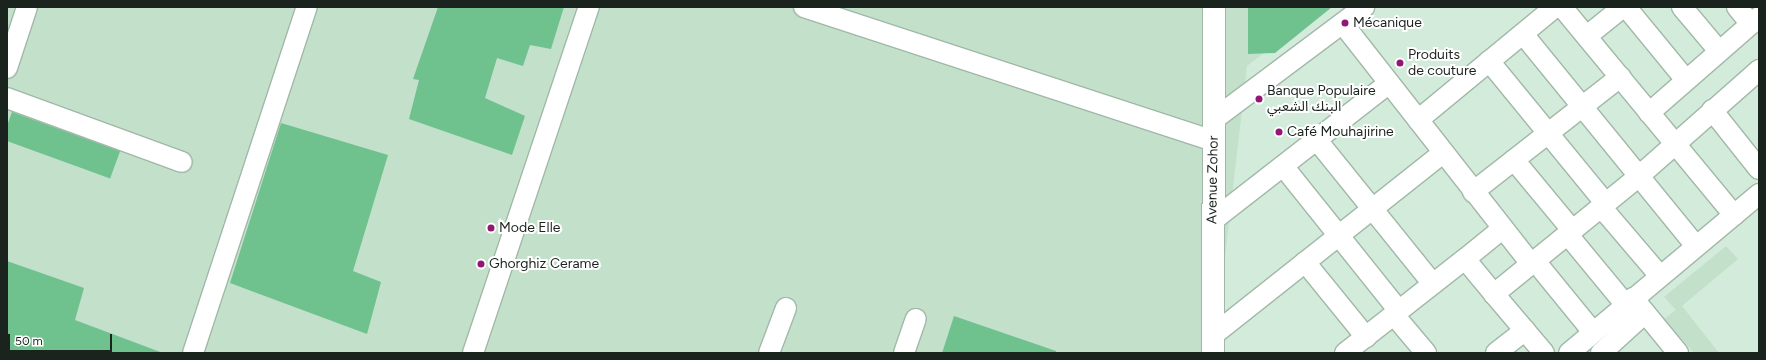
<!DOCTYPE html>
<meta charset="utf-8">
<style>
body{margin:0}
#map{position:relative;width:1766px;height:360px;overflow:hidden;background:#d3ebdb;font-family:Figtree,"Noto Sans Arabic",sans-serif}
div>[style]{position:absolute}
.built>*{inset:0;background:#c3e0cb}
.building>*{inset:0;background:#6fc18e;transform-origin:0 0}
.roads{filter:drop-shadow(1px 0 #a1b8a8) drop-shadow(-1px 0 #a1b8a8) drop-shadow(0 1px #a1b8a8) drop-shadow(0 -1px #a1b8a8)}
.minor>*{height:20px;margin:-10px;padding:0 10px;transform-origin:10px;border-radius:10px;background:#fff}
.major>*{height:22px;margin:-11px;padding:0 11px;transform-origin:11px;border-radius:11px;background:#fff}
.dots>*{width:11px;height:11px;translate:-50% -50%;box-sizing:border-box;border:2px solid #fff;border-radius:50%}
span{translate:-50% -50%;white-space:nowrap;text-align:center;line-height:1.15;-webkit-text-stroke:4px #fff;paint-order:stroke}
.poi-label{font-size:14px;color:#1b231e}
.left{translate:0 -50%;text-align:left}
.street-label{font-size:14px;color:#1b231e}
.frame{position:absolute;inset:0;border:8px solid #1b231e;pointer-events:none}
.scale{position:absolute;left:8px;top:334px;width:104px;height:18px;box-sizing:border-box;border:2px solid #1b231e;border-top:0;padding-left:5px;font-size:12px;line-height:14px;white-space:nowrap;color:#1b231e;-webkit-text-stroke:3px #fff;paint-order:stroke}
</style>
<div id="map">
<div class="built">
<i style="clip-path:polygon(7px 7px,1324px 7px,1247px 66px,1214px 353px,7px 353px)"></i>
<i style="clip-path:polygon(1726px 246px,1738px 259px,1682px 306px,1719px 353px,1694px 353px,1664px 319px,1676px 310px,1664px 297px)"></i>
</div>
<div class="building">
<i style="clip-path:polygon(438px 7px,564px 7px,551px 49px,530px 45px,523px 66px,497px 58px,485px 98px,525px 116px,512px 155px,409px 119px,419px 80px,413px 79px)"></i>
<i style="clip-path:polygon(1248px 7px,1332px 7px,1275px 53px,1248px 54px)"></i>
<i style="left:12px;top:112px;width:115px;height:29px;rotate:20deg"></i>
<i style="clip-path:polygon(281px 123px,388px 155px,353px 271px,381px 282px,367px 334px,230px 283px)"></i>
<i style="clip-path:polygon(7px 261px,84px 288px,75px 320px,163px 353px,7px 353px)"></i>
<i style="clip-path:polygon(954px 316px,1056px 351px,1056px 353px,942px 353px)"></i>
</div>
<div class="roads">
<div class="minor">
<i style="left:804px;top:7px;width:430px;rotate:18.1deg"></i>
<i style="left:1562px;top:7px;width:270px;rotate:50.4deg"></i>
<i style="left:1626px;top:7px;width:94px;rotate:50.6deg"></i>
<i style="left:1682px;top:7px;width:57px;rotate:49.9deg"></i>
<i style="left:1737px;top:7px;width:22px;rotate:51deg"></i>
<i style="left:1343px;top:24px;width:305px;rotate:51.9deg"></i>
<i style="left:1531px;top:264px;width:48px;rotate:141deg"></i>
<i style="left:1494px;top:294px;width:45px;rotate:-129.6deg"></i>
<i style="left:1465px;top:259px;width:48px;rotate:-39deg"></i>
<i style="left:1523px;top:34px;width:272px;rotate:50.8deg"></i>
<i style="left:1587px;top:36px;width:46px;rotate:-38.9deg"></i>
<i style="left:1489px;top:61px;width:185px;rotate:50.7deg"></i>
<i style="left:7px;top:68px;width:64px;rotate:-71.8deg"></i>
<i style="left:7px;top:98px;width:186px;rotate:20.1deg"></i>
<i style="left:1712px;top:110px;width:75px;rotate:51.5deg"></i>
<i style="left:1649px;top:113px;width:146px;rotate:-41.1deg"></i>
<i style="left:1213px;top:120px;width:189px;rotate:-36.8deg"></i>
<i style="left:1418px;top:120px;width:178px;rotate:-39.5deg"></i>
<i style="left:1316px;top:139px;width:186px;rotate:51.1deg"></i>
<i style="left:1514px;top:160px;width:92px;rotate:50.3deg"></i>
<i style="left:1283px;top:166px;width:186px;rotate:51.3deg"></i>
<i style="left:1473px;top:192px;width:187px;rotate:-38deg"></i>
<i style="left:1602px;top:208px;width:89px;rotate:49.5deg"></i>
<i style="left:1212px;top:221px;width:224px;rotate:-37.9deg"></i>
<i style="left:1568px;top:235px;width:89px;rotate:50.4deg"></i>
<i style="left:1535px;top:261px;width:92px;rotate:50.8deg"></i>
<i style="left:1305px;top:262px;width:97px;rotate:50.9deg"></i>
<i style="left:1531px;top:264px;width:138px;rotate:-39.1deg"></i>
<i style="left:1638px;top:177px;width:162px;rotate:-41.5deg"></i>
<i style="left:1494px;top:294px;width:77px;rotate:49.7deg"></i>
<i style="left:1633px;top:298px;width:71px;rotate:50.7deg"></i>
<i style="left:1394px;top:315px;width:50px;rotate:49.9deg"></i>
<i style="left:1212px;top:336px;width:295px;rotate:-38.4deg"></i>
<i style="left:193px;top:353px;width:364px;rotate:-71.8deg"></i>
<i style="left:473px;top:353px;width:365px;rotate:-71.5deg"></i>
<i style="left:769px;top:353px;width:48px;rotate:-69.3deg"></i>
<i style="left:904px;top:353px;width:36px;rotate:-71deg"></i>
<i style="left:1345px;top:353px;width:152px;rotate:-38.1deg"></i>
<i style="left:1496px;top:353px;width:37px;rotate:-38deg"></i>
<i style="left:1569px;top:353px;width:248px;rotate:-39.9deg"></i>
<i style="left:1601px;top:353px;width:59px;rotate:-42.3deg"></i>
</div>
<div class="major">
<i style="left:1213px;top:353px;width:346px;rotate:-89.8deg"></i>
</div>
</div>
<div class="dots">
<i style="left:1345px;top:23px;background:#921773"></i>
<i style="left:1400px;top:63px;background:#921773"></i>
<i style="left:1259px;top:99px;background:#921773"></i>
<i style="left:1279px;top:132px;background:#921773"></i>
<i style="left:491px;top:228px;background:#921773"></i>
<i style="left:481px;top:264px;background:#921773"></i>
</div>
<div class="poi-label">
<span class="left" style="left:1353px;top:23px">Mécanique</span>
<span class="left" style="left:1408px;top:63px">Produits<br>de couture</span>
<span class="left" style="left:1267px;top:99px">Banque Populaire<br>البنك الشعبي</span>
<span class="left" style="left:1287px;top:132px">Café Mouhajirine</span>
<span class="left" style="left:499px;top:228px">Mode Elle</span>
<span class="left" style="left:489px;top:264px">Ghorghiz Cerame</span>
</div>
<div class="street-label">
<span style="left:1213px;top:180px;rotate:-89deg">Avenue Zohor</span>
</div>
<div class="frame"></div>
<div class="scale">50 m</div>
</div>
